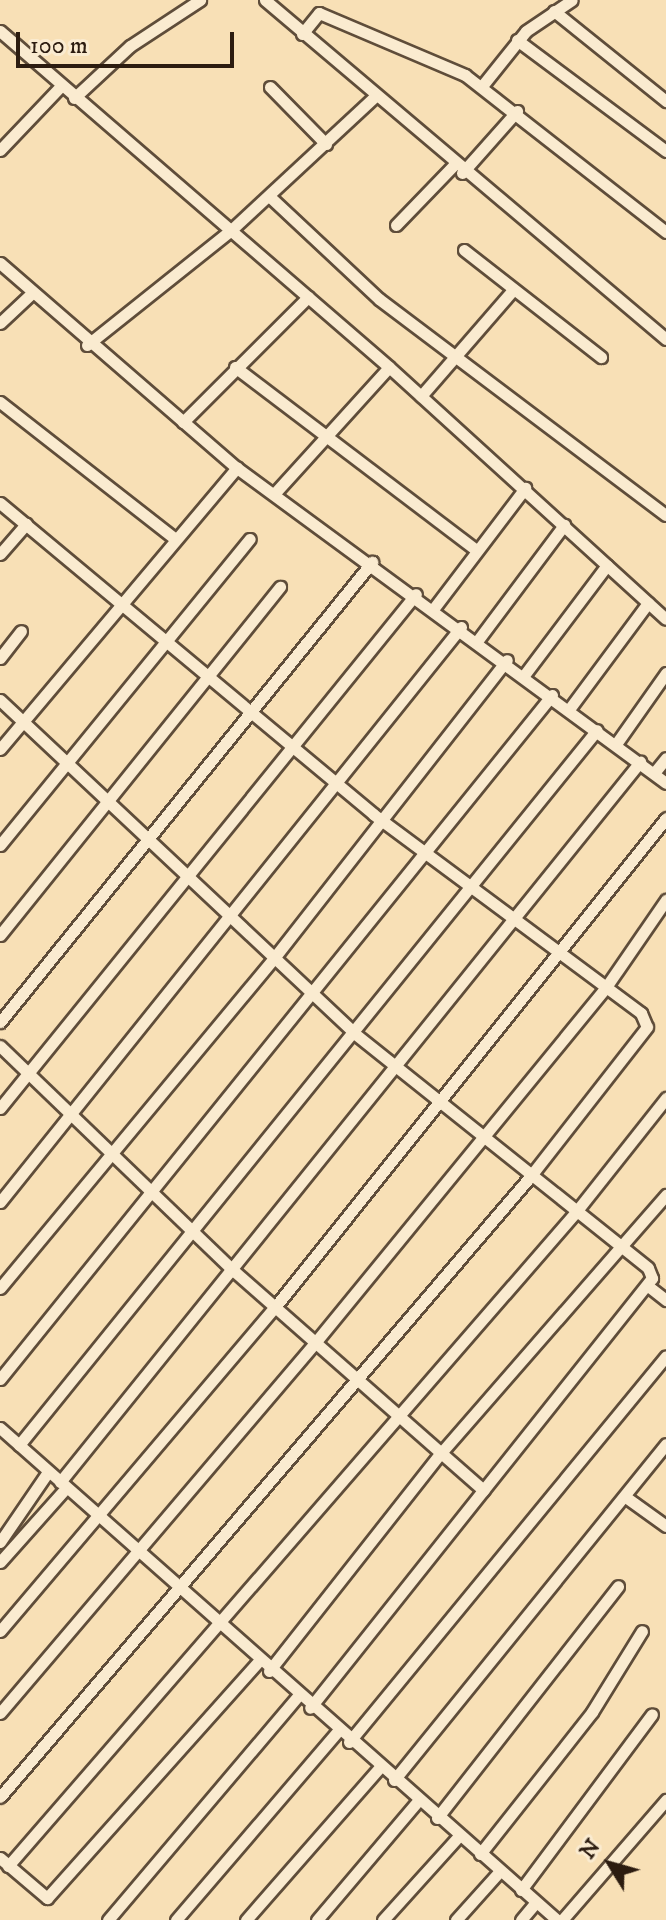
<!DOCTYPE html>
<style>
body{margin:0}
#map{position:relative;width:666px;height:1920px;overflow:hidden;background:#f8e0b6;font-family:"IM FELL DW Pica",serif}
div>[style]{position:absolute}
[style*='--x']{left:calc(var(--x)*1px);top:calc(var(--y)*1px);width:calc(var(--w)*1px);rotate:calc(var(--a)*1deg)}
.roads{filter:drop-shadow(2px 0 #5f4d3a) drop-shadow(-2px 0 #5f4d3a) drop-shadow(0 2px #5f4d3a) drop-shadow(0 -2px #5f4d3a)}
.minor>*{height:11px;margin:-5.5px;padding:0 5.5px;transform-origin:5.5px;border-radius:5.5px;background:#faebd0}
span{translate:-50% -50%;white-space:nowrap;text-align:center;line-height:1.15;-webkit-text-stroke:8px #faebd0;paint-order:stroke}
.north{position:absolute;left:570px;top:1824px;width:80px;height:80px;-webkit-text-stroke:6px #faebd0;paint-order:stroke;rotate:307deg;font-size:22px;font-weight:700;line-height:32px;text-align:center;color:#2c1c10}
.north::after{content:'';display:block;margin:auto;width:28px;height:36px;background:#2c1c10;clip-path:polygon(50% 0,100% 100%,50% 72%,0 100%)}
.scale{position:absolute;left:16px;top:32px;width:218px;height:36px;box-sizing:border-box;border:4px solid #2c1c10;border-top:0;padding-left:10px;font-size:24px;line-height:28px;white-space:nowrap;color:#2c1c10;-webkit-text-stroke:6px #faebd0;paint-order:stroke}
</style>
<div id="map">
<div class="roads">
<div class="minor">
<div style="--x:265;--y:0;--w:525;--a:40.21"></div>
<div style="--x:554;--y:11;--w:144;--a:38.8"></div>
<div style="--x:0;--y:31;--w:514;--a:40.82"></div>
<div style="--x:389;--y:367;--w:374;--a:42.3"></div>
<div style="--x:302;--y:34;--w:27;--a:-51"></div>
<div style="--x:319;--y:13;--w:159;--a:23"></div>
<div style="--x:465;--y:75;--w:255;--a:38"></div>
<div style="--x:517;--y:40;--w:186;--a:36.7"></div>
<div style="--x:482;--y:86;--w:70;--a:-51.3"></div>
<div style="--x:526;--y:31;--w:55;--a:-34"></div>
<div style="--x:270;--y:87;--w:80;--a:45.5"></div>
<div style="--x:74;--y:98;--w:76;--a:-42.9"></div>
<div style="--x:130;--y:46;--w:84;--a:-33.3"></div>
<div style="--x:0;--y:150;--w:88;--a:-46.4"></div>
<div style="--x:462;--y:173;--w:83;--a:-48.4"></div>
<div style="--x:269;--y:196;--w:151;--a:43.1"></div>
<div style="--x:379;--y:299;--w:359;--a:37"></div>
<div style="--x:396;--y:225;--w:83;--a:-46"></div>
<div style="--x:464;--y:250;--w:174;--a:38"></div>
<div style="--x:0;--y:263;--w:313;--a:40.9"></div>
<div style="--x:237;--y:468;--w:532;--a:36.29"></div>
<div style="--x:0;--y:323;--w:42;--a:-43.1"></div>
<div style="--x:87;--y:345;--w:183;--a:-38.6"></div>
<div style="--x:230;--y:231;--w:197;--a:-42.9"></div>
<div style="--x:235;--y:367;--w:303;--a:37.2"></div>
<div style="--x:421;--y:396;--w:139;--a:-49.1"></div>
<div style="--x:0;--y:402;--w:221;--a:38"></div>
<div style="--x:183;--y:422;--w:177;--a:-45"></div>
<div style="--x:274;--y:494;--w:171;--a:-47.8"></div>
<div style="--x:0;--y:503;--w:486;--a:39.8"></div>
<div style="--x:373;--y:814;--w:334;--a:36.6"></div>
<div style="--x:641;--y:1013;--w:15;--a:67"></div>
<div style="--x:647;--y:1027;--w:192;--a:128"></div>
<div style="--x:529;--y:1178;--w:814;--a:130.52"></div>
<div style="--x:0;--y:554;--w:40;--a:-49"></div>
<div style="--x:434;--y:608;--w:151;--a:-52.8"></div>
<div style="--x:478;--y:640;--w:144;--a:-53.2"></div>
<div style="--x:0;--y:658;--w:34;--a:-52"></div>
<div style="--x:525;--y:674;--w:136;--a:-53"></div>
<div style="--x:0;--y:700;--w:486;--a:43.2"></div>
<div style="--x:354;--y:1033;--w:376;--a:38.6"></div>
<div style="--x:648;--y:1268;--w:11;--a:68"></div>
<div style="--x:652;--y:1278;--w:549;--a:128.5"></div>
<div style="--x:570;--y:708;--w:131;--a:-53.4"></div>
<div style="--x:616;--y:744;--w:87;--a:-54.8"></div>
<div style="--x:0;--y:749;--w:368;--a:-49.9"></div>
<div style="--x:654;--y:773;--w:19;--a:-51"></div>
<div style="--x:0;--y:845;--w:395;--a:-50.8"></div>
<div style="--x:0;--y:935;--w:447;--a:-51.2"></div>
<div style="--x:0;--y:1022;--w:592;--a:-51.04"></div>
<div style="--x:0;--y:1046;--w:325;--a:43.9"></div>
<div style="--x:234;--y:1271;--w:332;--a:41.3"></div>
<div style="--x:0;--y:1108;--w:661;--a:-51.02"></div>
<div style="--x:0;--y:1202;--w:737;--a:-51.28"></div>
<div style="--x:648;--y:1286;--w:23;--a:38"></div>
<div style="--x:0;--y:1288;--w:429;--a:-50.3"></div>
<div style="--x:274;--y:958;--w:378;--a:-52"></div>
<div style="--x:0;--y:1379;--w:879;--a:-51.1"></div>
<div style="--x:0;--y:1428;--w:743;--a:41.45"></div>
<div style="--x:19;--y:1445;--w:919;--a:-51.05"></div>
<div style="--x:60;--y:1482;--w:925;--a:-51.15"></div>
<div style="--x:627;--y:1498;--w:48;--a:35.7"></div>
<div style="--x:0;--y:1542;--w:85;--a:-55.6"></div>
<div style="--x:0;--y:1562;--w:99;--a:-48.3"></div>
<div style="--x:0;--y:1631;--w:425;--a:-49.7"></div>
<div style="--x:275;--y:1307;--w:626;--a:-51.35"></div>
<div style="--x:269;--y:1671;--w:276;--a:-51.8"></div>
<div style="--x:440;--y:1454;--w:344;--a:-48.9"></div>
<div style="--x:0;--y:1713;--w:485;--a:-49.6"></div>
<div style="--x:314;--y:1344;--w:461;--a:-50.7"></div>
<div style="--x:606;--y:987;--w:106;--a:-55.4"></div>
<div style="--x:349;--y:1742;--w:499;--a:-50.6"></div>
<div style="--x:394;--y:1780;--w:432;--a:-51"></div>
<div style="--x:437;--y:1818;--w:294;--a:-52"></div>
<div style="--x:480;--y:1854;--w:181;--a:-51.7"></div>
<div style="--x:592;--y:1712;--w:95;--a:-58.3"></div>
<div style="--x:0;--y:1858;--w:62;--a:40.4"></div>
<div style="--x:47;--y:1898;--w:317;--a:-48.2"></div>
<div style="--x:8;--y:1866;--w:865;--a:-49.03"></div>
<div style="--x:575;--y:1213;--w:147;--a:-51.6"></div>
<div style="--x:521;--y:1890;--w:219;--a:-53.3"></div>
<div style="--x:108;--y:1920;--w:292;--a:-49.7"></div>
<div style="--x:176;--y:1920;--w:248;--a:-49.4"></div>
<div style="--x:246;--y:1920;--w:202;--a:-48.8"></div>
<div style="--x:317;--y:1920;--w:156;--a:-49.7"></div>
<div style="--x:383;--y:1920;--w:113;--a:-47.9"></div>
<div style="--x:456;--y:1920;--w:66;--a:-48.1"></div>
<div style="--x:521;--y:1920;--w:23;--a:-50"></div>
<div style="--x:562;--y:1920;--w:159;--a:-49.1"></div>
</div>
</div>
<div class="north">N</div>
<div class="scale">100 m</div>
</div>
